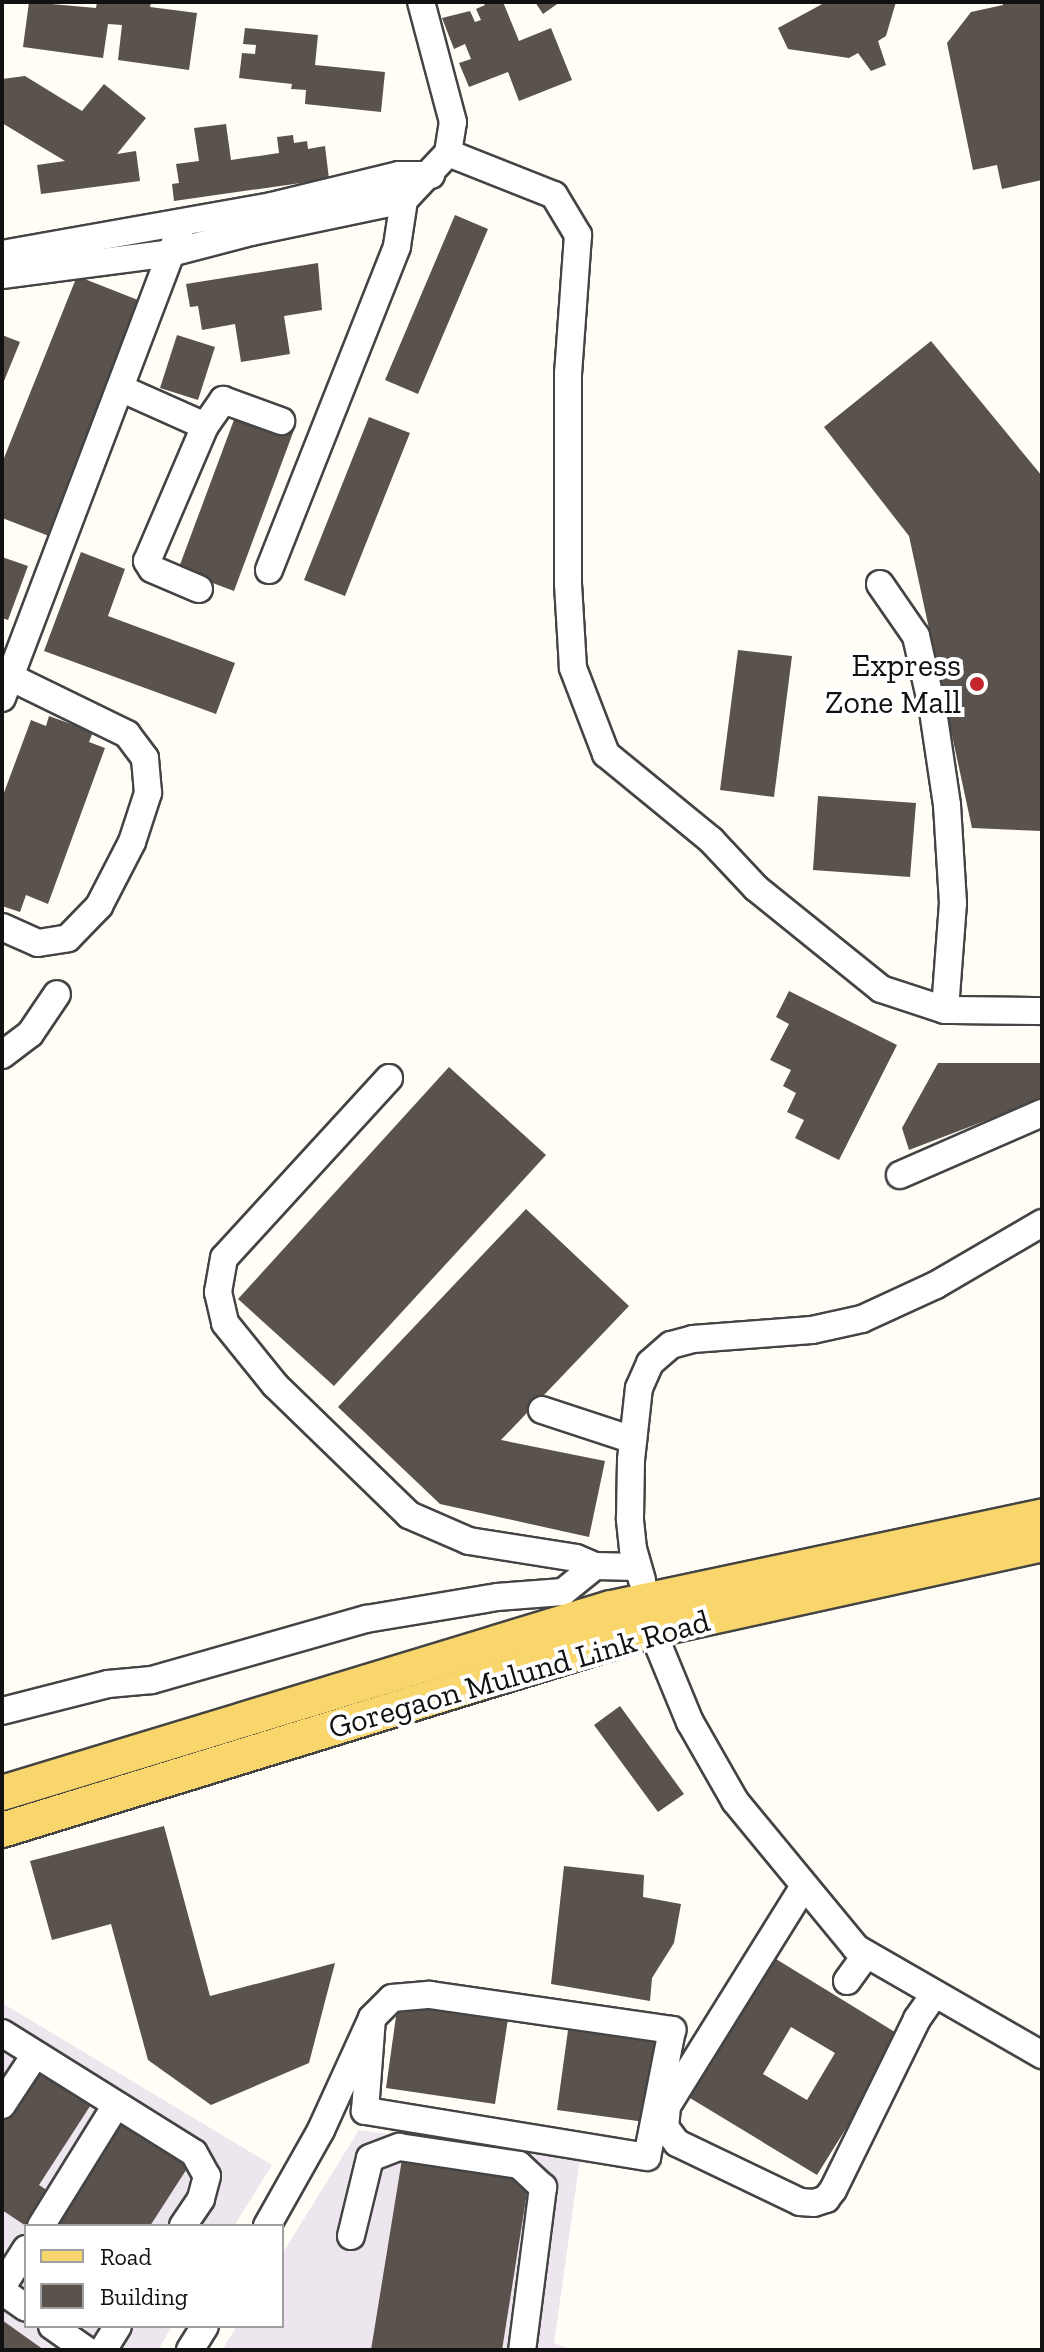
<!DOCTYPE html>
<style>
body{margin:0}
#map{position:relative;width:1044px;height:2352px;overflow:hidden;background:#fffdf5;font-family:"Zilla Slab",serif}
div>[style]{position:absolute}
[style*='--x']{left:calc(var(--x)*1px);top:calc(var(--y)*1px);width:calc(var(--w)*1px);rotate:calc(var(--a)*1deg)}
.industrial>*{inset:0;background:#eee6ef}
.building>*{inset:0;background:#5a524d}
.roads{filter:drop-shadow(2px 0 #444) drop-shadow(-2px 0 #444) drop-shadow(0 2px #444) drop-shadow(0 -2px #444)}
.minor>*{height:26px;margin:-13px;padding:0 13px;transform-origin:13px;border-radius:13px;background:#fff}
.major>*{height:34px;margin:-17px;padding:0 17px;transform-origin:17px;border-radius:17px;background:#f9d66b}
.dots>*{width:22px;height:22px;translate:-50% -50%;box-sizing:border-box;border:4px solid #fff;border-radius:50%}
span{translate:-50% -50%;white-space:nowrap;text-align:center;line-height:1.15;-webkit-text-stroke:8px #fff;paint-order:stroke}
.poi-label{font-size:32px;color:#111}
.right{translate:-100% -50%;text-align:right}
.street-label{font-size:32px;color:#111}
.frame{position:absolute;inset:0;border:4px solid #111;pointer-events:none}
.legend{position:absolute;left:24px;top:2224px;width:260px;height:104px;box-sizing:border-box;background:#fff;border:2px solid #a0a0a0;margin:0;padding:10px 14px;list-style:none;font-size:24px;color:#111}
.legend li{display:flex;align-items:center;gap:16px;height:40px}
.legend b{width:40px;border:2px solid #a0a0a0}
</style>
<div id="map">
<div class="industrial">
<div style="clip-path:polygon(2px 2003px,272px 2165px,234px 2226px,26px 2226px,26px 2326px,172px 2326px,158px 2350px,2px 2350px)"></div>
<div style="clip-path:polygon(359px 2130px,580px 2159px,554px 2343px,573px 2350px,222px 2350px,237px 2326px,282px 2326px,282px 2254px)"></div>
</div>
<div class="building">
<div style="clip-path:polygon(29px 2px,96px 8px,97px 2px,151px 2px,150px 7px,197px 13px,189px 70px,118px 60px,122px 25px,108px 24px,103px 58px,23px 47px)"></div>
<div style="clip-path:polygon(483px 2px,503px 2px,519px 41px,551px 28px,572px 80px,519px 101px,508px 72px,469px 87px,459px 63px,471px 59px,465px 44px,454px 49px,442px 18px,470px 11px,475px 22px,481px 20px,476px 9px,485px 5px)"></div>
<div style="clip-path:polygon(535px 2px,560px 2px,543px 14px)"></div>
<div style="clip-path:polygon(826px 2px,896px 2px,886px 36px,878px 41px,886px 65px,871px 71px,858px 53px,849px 58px,788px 49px,778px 28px)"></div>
<div style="clip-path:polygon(1002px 2px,1042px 2px,1042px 180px,1002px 189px,997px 165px,973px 170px,947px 43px,971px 12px,1003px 5px)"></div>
<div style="clip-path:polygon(245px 28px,318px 35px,315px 65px,385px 72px,381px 112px,305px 104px,306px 90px,291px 89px,292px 84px,239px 78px,242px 53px,255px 54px,256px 45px,243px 44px)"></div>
<div style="clip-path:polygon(25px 76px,82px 111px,104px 84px,146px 118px,117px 154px,136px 151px,140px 181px,41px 194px,37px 165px,65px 161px,2px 123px,2px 79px)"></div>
<div style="clip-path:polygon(226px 124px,231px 160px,279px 153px,277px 137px,293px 135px,294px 143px,307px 141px,308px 149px,325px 146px,329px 179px,174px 201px,172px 184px,179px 183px,176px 164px,199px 161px,194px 128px)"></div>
<div style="clip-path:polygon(455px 215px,488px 229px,418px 394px,385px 380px)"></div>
<div style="clip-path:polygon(318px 263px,322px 310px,284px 316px,290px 354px,241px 362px,235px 324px,202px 330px,198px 306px,190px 307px,186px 284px)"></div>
<div style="clip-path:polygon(77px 276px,143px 302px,49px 536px,2px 518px,2px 463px)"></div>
<div style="clip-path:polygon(2px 335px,20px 342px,4px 381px,2px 380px)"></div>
<div style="clip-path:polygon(177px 335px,215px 347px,198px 400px,160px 388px)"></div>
<div style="clip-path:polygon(931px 341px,1042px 476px,1042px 831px,972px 828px,909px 536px,824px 427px)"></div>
<div style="clip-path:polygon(238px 409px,294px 430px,234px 591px,178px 570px)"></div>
<div style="clip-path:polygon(369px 417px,410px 433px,345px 596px,304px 580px)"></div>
<div style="clip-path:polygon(81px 552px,125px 569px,108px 616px,235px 663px,216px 714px,44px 651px)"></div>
<div style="clip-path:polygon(2px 557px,28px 566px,8px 620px,2px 618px)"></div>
<div style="clip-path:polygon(738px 650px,792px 656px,774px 797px,720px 790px)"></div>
<div style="clip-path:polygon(49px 716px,93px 732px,89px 742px,105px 748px,48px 904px,26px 895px,20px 912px,2px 906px,2px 798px,31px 720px,46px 726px)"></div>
<div style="clip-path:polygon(818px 796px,916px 803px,910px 877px,813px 870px)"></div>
<div style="clip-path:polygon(789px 991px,897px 1045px,839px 1160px,795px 1138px,804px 1120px,787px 1112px,796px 1093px,783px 1086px,791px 1070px,770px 1060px,789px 1024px,776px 1017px)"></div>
<div style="clip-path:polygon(938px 1063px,1042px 1063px,1042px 1099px,909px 1150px,902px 1128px)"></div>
<div style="clip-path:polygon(449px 1067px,546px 1155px,334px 1386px,238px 1299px)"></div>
<div style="clip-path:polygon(526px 1209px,629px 1306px,501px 1440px,605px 1461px,589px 1537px,440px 1504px,338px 1407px)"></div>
<div style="clip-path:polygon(620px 1706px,684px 1794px,658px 1812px,594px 1725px)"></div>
<div style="clip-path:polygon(164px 1826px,210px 1996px,335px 1963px,309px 2063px,211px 2105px,148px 2060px,111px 1924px,52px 1940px,30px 1861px)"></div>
<div style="clip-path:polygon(564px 1866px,644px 1875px,643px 1897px,681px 1904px,674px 1943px,652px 1978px,650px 2001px,551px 1984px)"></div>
<div style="clip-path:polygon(evenodd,776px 1959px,903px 2037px,817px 2175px,690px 2098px,776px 1959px,791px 2027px,835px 2053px,807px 2100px,763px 2074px,791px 2027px)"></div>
<div style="clip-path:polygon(398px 2002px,508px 2019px,495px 2104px,386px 2088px)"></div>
<div style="clip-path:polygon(569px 2023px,657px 2035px,645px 2122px,557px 2110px)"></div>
<div style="clip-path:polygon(44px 2043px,105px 2083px,39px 2185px,63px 2201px,127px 2104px,199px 2150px,150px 2226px,26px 2226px,2px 2210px,2px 2107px)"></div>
<div style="clip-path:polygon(402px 2159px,529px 2180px,502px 2350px,371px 2350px)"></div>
<div style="clip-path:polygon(2px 2320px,44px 2350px,2px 2350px)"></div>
</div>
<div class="roads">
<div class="minor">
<div style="--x:448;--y:153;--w:114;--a:21.6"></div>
<div style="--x:554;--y:195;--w:47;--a:59"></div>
<div style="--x:578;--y:235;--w:138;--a:94.1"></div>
<div style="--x:568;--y:373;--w:211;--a:90"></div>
<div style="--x:568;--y:584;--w:84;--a:86.6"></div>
<div style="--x:573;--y:668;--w:92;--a:69"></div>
<div style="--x:606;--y:754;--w:136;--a:39.3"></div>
<div style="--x:711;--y:840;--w:66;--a:46.8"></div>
<div style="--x:756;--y:888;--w:161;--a:38.9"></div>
<div style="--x:881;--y:989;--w:67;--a:18.2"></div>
<div style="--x:945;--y:1010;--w:97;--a:0.6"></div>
<div style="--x:2;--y:254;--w:274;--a:-10.1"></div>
<div style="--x:272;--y:206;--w:131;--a:-13.7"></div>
<div style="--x:399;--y:175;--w:32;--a:0"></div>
<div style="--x:2;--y:275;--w:170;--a:-7.4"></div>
<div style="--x:171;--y:253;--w:83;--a:-14.7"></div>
<div style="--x:251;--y:232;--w:156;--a:-11.8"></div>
<div style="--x:404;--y:200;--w:64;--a:-46.9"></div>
<div style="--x:448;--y:153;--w:31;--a:-81"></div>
<div style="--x:453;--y:122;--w:124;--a:-104.9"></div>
<div style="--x:120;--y:388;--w:93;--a:24.1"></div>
<div style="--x:205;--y:426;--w:147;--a:113.2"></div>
<div style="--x:147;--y:561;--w:9;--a:58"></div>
<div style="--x:152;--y:569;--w:51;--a:23.1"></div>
<div style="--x:205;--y:426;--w:32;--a:-55"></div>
<div style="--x:223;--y:400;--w:62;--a:19.9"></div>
<div style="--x:269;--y:570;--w:348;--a:-68.4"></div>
<div style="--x:397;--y:246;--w:47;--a:-81.3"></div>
<div style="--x:404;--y:200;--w:13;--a:-103"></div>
<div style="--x:880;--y:584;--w:63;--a:55.3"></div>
<div style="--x:916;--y:636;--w:77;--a:77.2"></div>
<div style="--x:933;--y:711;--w:95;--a:81.5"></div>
<div style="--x:947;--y:805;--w:98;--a:86.5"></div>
<div style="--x:953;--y:903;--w:107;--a:94.3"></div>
<div style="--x:2;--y:698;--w:507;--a:-69.21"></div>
<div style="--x:2;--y:927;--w:39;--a:24"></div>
<div style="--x:38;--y:943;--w:30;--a:-9"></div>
<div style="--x:68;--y:938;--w:45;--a:-45.9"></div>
<div style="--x:99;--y:906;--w:72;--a:-62.7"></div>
<div style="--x:132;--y:842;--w:52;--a:-71.9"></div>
<div style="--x:148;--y:793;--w:35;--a:-95"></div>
<div style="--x:145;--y:758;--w:30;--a:-127"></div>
<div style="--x:127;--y:734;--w:130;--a:-154"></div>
<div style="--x:2;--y:1055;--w:35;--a:-37"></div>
<div style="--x:30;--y:1034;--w:48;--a:-56"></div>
<div style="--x:389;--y:1078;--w:244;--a:132.5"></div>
<div style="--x:224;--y:1258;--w:35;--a:100"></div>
<div style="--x:218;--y:1292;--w:32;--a:77"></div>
<div style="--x:225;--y:1323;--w:80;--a:51.1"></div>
<div style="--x:275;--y:1385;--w:187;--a:44.1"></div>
<div style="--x:409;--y:1515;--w:65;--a:23.4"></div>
<div style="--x:469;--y:1541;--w:108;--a:9"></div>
<div style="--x:576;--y:1558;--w:21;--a:23"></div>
<div style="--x:595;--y:1566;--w:42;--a:1.4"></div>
<div style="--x:900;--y:1175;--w:155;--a:-23.6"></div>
<div style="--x:542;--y:1410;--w:96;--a:18.2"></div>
<div style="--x:642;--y:1580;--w:32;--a:-106"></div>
<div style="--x:633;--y:1549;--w:31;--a:-96"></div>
<div style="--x:630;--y:1518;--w:58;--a:-89"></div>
<div style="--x:631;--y:1460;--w:72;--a:-83.7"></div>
<div style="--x:639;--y:1388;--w:27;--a:-66"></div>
<div style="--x:650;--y:1363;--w:28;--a:-41"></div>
<div style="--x:671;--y:1345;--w:23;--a:-15"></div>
<div style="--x:693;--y:1339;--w:119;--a:-4.3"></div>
<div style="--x:812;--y:1330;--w:51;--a:-12.4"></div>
<div style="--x:862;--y:1319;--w:81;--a:-24.7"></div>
<div style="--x:936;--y:1285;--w:123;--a:-30.3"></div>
<div style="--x:652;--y:1630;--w:100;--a:67.6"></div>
<div style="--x:690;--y:1722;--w:91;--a:60.3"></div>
<div style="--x:735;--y:1801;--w:190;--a:50.5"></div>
<div style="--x:856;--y:1948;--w:215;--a:29.9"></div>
<div style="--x:2;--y:1711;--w:109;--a:-14.3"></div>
<div style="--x:108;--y:1684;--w:44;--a:-5.2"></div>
<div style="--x:152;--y:1680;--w:223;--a:-15.9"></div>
<div style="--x:366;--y:1619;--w:133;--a:-9.5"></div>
<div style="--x:497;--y:1597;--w:66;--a:-4.3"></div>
<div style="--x:563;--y:1592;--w:41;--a:-39.1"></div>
<div style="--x:804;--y:1886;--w:259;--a:121.9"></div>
<div style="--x:667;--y:2106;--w:21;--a:95"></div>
<div style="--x:665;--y:2127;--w:20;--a:53"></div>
<div style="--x:677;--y:2143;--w:136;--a:25.6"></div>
<div style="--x:800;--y:2202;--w:14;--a:4"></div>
<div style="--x:814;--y:2203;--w:13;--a:-18"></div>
<div style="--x:826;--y:2199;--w:11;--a:-52"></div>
<div style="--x:833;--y:2190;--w:191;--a:-63.8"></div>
<div style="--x:917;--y:2019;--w:29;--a:-55"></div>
<div style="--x:847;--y:1981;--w:32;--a:-54"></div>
<div style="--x:2;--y:2033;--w:226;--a:32"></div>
<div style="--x:194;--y:2153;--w:26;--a:61"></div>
<div style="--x:207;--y:2176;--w:24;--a:105"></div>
<div style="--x:201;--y:2199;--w:32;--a:124"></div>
<div style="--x:2;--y:2105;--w:60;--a:-56.6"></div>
<div style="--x:41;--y:2226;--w:142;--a:-58.2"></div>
<div style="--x:267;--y:2226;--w:110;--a:-60.6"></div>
<div style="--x:321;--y:2130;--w:123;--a:-65.5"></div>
<div style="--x:372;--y:2018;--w:28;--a:-45"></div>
<div style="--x:392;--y:1998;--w:38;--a:-5"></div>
<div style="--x:430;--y:1995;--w:245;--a:8.2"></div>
<div style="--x:672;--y:2030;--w:129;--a:101.1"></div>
<div style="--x:647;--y:2157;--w:286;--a:-170.7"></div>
<div style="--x:365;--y:2111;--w:93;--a:-85.7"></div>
<div style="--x:351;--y:2236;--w:80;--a:-76.3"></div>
<div style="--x:370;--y:2158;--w:31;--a:-21"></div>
<div style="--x:399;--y:2147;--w:121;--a:8.5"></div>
<div style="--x:519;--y:2165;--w:33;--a:43"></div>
<div style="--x:543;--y:2187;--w:164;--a:97.3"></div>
<div style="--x:2;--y:2287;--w:45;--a:-57.7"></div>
<div style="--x:2;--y:2291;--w:29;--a:35"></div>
<div style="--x:52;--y:2326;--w:42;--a:35.2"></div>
<div style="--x:103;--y:2350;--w:28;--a:-58"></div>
<div style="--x:190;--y:2350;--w:28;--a:-58"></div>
</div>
<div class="major">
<div style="--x:2;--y:1793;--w:636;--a:-16.9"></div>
<div style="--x:611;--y:1608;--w:441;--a:-12"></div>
<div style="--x:2;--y:1830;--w:680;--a:-17.1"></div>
<div style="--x:652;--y:1630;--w:399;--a:-12.4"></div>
</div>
</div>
<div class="dots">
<div style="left:977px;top:684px;background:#c4262e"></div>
</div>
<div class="poi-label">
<span class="right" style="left:961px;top:684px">Express<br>Zone Mall</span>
</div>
<div class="street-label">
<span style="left:519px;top:1674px;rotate:-16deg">Goregaon Mulund Link Road</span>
</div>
<div class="frame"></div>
<ul class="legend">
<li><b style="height:10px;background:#f9d66b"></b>Road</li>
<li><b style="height:22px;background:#5a524d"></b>Building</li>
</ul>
</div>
